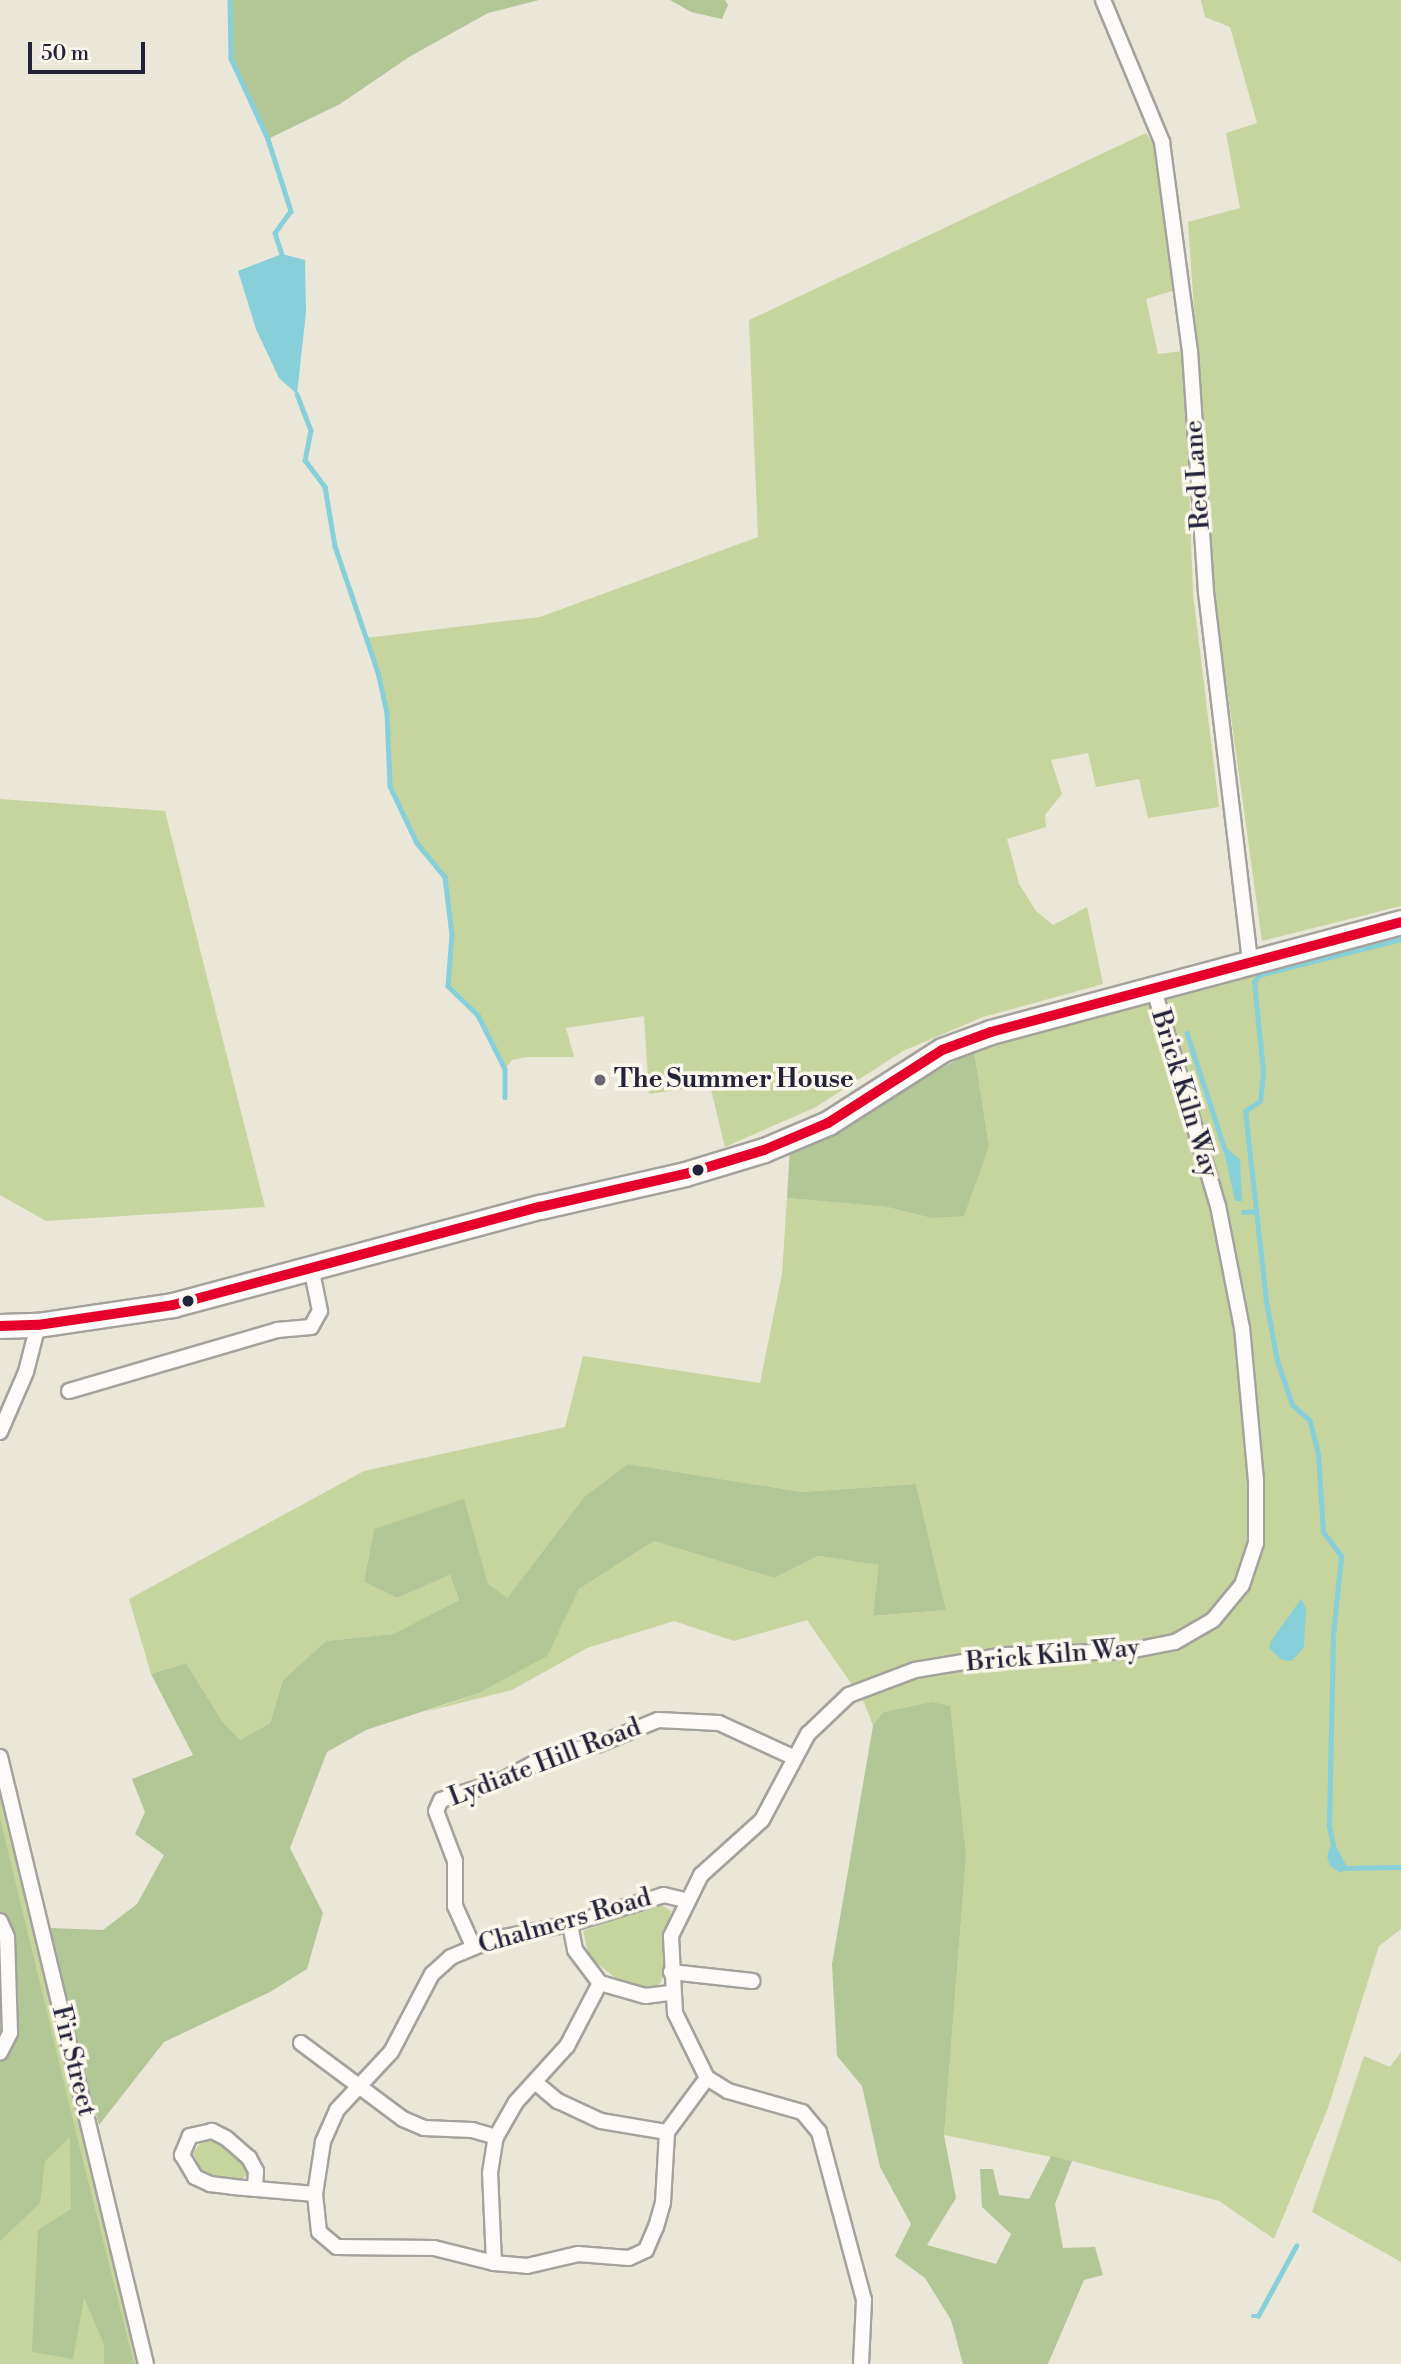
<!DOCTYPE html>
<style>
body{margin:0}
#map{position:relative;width:1401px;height:2364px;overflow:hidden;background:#eae6d8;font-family:"Libre Bodoni",serif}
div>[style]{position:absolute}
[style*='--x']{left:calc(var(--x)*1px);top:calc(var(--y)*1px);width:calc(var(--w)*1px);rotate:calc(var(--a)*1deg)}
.green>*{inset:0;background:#c6d49d}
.forest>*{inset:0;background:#b3c696}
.water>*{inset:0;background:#87d0d9}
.stream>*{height:4.5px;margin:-2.25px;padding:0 2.25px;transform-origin:2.25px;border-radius:2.25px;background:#87d0d9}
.roads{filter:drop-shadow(2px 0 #a4a29d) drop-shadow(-2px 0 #a4a29d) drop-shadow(0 2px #a4a29d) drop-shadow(0 -2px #a4a29d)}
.street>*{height:14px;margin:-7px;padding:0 7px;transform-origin:7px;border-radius:7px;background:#fcfbf9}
.primary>*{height:23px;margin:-11.5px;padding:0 11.5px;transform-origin:11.5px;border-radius:11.5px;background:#fcfbf9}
.bus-1>*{height:10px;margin:-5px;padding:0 5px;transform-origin:5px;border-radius:5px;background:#e4002b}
.dots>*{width:19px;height:19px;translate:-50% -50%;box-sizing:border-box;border:4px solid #fbf7ec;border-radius:50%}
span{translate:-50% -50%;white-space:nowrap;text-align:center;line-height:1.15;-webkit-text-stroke:7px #fbf7ec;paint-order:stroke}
.street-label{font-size:26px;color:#22223b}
.poi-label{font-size:26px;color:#22223b;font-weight:700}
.left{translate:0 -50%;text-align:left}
.scale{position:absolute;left:28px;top:42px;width:117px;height:32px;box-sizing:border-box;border:4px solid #22223b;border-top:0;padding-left:9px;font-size:21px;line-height:24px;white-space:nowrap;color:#22223b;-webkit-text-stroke:5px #fbf7ec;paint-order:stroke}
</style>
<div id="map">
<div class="green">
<div style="clip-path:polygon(1201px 0,1401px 0,1401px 906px,1262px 941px,1213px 587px,1188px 222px,1240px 208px,1226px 133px,1257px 123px,1230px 27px,1205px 17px)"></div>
<div style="clip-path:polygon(1146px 133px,1155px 147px,1175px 290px,1146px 299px,1158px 354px,1184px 351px,1193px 594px,1219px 807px,1148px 818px,1139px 779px,1096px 787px,1088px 753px,1051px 760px,1062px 794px,1045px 815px,1046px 827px,1007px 839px,1019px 884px,1036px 911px,1053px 925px,1087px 907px,1103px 984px,983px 1017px,903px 1051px,816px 1107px,725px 1147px,710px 1085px,649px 1094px,644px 1016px,566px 1028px,574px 1057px,527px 1057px,512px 1060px,505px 1069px,478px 1015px,448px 986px,452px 935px,445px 877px,417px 843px,390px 786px,387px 713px,366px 638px,540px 617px,758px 537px,749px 320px)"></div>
<div style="clip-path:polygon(0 799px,165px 811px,265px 1207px,46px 1221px,0 1195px)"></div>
<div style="clip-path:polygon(1401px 940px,1401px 1929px,1379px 1946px,1328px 2108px,1274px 2239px,1219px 2201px,1072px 2161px,944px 2135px,966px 1857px,931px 1702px,883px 1712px,873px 1726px,864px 1702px,807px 1620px,734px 1641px,674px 1621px,587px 1648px,512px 1690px,424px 1712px,479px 1693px,546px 1656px,579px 1589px,654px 1541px,774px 1578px,818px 1556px,880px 1565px,874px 1616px,946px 1610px,916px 1484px,802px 1492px,628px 1464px,584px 1497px,507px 1598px,488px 1585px,464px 1500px,374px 1529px,364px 1582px,397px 1598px,450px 1575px,459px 1600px,393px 1634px,326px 1641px,283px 1680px,270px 1723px,240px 1740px,222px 1721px,186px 1663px,151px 1674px,129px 1599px,364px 1471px,565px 1427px,583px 1356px,760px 1383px,782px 1274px,787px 1198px,887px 1207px,931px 1218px,989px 1146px,974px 1051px,1254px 973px)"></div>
<div style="clip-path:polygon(0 1789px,153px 2364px,0 2364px)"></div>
<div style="clip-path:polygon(657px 1902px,671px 1911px,663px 1977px,659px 1985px,648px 1988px,622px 1983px,589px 1957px,583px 1931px)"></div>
<div style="clip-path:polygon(1401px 2052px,1401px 2262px,1312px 2212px,1364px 2056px,1390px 2067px)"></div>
<div style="clip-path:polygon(204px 2138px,220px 2142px,246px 2164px,249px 2174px,236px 2182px,202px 2171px,193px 2153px)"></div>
</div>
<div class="forest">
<div style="clip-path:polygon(230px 0,539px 0,488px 13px,409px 57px,340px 104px,268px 139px,231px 58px)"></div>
<div style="clip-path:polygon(670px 0,725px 0,728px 5px,722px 19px,691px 12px)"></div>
<div style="clip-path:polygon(974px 1051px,989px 1146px,964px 1216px,931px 1218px,887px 1207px,787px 1198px,790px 1147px)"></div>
<div style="clip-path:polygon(628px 1464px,802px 1492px,916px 1484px,946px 1610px,873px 1616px,879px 1565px,818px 1556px,774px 1578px,654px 1541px,579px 1589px,547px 1656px,479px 1693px,366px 1730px,327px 1752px,290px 1848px,323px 1913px,307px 1969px,270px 1992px,164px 2042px,99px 2125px,47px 1938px,50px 1928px,103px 1930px,137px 1904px,164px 1855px,135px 1834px,145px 1812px,132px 1779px,193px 1755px,151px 1674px,186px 1663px,222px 1721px,240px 1740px,270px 1723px,283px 1680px,326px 1641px,393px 1634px,459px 1600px,450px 1575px,397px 1598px,364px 1582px,374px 1529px,464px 1499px,488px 1584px,507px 1598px,584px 1497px)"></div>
<div style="clip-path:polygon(931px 1702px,950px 1706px,966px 1857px,944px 2135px,956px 2198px,927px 2245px,996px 2264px,1011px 2234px,982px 2207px,980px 2169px,993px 2169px,999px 2195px,1029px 2199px,1051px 2156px,1072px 2161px,1055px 2204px,1063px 2248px,1095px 2247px,1103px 2275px,1084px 2280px,1048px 2364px,963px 2364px,951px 2320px,925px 2278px,895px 2256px,911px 2224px,880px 2167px,862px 2086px,837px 2056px,832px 1964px,873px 1726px,883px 1712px)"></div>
<div style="clip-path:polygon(0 1818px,78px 2141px,134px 2364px,104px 2364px,104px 2344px,84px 2298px,73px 2359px,32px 2352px,38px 2230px,71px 2209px,70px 2137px,45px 2161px,40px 2203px,0 2241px)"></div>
</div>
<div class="water">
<div style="clip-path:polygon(282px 254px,305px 260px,306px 312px,297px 394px,279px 378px,256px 329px,238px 271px)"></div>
<div style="clip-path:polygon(1228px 1149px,1240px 1160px,1242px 1201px,1235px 1201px,1224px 1151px)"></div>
<div style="clip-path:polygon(1301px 1599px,1306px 1608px,1304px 1647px,1292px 1661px,1282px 1660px,1269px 1648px,1271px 1641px)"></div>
<div style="clip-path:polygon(1333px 1840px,1347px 1867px,1341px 1873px,1330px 1866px,1327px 1856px)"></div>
</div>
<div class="stream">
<div style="--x:230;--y:0;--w:58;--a:89"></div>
<div style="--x:231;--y:58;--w:89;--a:65.4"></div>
<div style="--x:268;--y:139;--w:76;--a:72.3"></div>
<div style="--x:291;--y:211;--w:27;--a:126"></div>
<div style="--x:275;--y:233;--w:22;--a:72"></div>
<div style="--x:297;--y:394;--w:39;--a:69"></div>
<div style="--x:311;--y:430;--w:31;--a:101"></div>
<div style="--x:305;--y:460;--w:34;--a:53"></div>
<div style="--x:325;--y:487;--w:60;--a:80.4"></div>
<div style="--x:335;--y:546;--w:133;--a:71.2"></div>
<div style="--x:378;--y:672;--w:42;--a:77.6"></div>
<div style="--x:387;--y:713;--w:73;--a:87.6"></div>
<div style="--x:390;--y:786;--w:63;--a:64.7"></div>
<div style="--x:417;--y:843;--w:44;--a:50.5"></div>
<div style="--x:445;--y:877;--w:58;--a:83.1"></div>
<div style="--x:452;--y:935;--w:51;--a:94.5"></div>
<div style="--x:448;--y:986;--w:42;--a:44"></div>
<div style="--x:478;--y:1015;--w:60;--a:63.4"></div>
<div style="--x:505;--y:1069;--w:28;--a:90"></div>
<div style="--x:1187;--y:1033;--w:122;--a:71.9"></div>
<div style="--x:1243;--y:1212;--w:13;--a:-4"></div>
<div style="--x:1333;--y:1844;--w:18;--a:-103"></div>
<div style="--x:1329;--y:1826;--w:192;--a:-88.8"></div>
<div style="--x:1333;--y:1634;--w:78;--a:-84.1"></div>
<div style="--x:1341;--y:1556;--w:30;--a:-127"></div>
<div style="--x:1323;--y:1532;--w:78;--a:-93.7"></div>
<div style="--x:1318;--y:1454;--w:34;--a:-104"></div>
<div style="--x:1310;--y:1421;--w:24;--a:-138"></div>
<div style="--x:1292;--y:1405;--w:46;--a:-108.8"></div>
<div style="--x:1277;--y:1361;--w:61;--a:-100.4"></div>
<div style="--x:1266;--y:1301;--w:191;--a:-96.3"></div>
<div style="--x:1245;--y:1111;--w:18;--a:-34"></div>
<div style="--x:1260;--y:1101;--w:29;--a:-84"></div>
<div style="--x:1263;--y:1072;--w:90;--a:-95.7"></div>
<div style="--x:1254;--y:982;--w:9;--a:-54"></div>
<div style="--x:1259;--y:975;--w:146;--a:-14.2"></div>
<div style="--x:1340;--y:1868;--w:61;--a:-0.9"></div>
<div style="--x:1253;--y:2316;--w:5;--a:0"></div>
<div style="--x:1258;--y:2316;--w:80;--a:-61.5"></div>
</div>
<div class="roads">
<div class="street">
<div style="--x:1103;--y:0;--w:154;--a:67.4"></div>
<div style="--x:1162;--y:142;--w:211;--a:82.4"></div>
<div style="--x:1190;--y:351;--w:242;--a:86.2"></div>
<div style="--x:1206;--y:592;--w:372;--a:83.2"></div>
<div style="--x:69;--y:1391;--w:217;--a:-16.3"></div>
<div style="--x:277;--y:1330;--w:34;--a:-5"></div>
<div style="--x:311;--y:1327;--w:18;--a:-61"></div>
<div style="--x:320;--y:1311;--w:45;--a:-101.6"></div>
<div style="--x:0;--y:1432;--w:65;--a:-66.6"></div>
<div style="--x:26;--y:1372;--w:49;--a:-75.7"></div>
<div style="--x:0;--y:1757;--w:624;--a:76.48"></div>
<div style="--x:685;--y:1900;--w:22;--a:-167"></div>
<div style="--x:664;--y:1895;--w:98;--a:162.9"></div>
<div style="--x:570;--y:1924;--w:77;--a:168.8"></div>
<div style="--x:494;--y:1939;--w:47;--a:157.3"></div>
<div style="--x:451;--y:1957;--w:25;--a:138"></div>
<div style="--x:432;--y:1974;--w:88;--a:117.7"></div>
<div style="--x:391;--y:2052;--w:79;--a:133"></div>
<div style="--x:337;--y:2110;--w:35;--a:114"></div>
<div style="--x:323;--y:2142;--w:53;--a:98.7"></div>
<div style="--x:315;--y:2194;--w:38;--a:84"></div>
<div style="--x:319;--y:2232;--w:23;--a:40"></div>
<div style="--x:337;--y:2247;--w:97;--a:0.6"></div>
<div style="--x:434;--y:2248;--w:62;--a:14"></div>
<div style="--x:494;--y:2263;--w:33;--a:5"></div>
<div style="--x:527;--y:2266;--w:52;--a:-13.2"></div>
<div style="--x:578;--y:2254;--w:51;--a:4.5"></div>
<div style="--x:629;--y:2258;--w:19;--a:-25"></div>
<div style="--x:646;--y:2250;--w:25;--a:-67"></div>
<div style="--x:656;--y:2227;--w:26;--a:-74"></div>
<div style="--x:663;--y:2202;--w:70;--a:-86.7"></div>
<div style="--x:667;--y:2132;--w:67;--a:-53.5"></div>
<div style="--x:0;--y:1921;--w:17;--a:66"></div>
<div style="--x:7;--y:1937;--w:96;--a:88.2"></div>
<div style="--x:10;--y:2033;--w:22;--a:117"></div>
<div style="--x:570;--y:1924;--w:26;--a:79"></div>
<div style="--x:575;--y:1950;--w:41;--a:52.9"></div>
<div style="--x:600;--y:1983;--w:47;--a:16.1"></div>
<div style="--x:645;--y:1996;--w:26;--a:-7"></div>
<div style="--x:473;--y:1946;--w:44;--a:-114.2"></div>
<div style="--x:455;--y:1906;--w:45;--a:-90"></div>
<div style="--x:455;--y:1861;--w:53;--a:-110.8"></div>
<div style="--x:436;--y:1811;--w:12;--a:-66"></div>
<div style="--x:441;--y:1800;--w:65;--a:-17.9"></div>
<div style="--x:503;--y:1780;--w:52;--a:-28.5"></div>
<div style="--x:549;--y:1755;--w:49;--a:-11.8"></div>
<div style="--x:597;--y:1745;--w:66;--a:-22.3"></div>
<div style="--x:658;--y:1720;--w:61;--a:2.8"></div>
<div style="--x:719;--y:1723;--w:81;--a:24.7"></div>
<div style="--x:671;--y:1972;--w:82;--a:6.3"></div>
<div style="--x:301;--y:2043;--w:127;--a:36.7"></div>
<div style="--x:403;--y:2119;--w:23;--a:23"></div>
<div style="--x:424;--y:2128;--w:48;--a:2.4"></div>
<div style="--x:472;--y:2130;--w:25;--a:16"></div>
<div style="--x:535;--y:2082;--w:30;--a:40"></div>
<div style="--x:558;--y:2101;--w:47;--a:24.9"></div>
<div style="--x:601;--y:2121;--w:67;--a:9.5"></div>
<div style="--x:255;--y:2189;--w:18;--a:-87"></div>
<div style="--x:256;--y:2171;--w:15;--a:-118"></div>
<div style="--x:249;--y:2158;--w:30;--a:-139"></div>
<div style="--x:226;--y:2138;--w:16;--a:-153"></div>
<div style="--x:212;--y:2131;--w:23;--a:167"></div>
<div style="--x:190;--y:2136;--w:21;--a:113"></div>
<div style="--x:182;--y:2155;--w:26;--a:59"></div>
<div style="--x:195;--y:2177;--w:17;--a:25"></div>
<div style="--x:210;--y:2184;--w:23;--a:7"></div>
<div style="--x:233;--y:2187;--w:82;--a:4.9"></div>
<div style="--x:494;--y:2263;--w:90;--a:-92.5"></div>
<div style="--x:490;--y:2173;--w:36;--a:-81"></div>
<div style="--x:496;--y:2137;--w:40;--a:-60.3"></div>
<div style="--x:516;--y:2102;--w:76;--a:-47.7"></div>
<div style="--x:567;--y:2046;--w:71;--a:-62.4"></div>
<div style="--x:861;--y:2364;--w:64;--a:-87.3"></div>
<div style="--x:864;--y:2300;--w:174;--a:-105"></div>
<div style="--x:819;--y:2132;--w:26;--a:-130"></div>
<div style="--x:802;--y:2112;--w:77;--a:-164.2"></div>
<div style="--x:728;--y:2091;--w:25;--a:-148"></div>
<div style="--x:707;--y:2078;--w:72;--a:-116.2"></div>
<div style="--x:675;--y:2013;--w:77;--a:-93"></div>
<div style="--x:671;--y:1936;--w:68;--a:-63.8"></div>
<div style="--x:701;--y:1875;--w:82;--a:-42"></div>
<div style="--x:762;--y:1820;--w:98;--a:-61.9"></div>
<div style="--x:808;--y:1734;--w:57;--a:-43.6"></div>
<div style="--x:849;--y:1695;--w:71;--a:-20.7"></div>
<div style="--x:915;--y:1670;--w:92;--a:-9.4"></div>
<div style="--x:1006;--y:1655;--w:123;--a:-1.9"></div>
<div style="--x:1129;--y:1651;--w:47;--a:-11.1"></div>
<div style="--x:1175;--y:1642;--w:44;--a:-30.1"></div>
<div style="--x:1213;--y:1620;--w:45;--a:-50.4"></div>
<div style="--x:1242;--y:1585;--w:44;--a:-71.6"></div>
<div style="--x:1256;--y:1543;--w:62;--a:-90"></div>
<div style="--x:1256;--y:1481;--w:154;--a:-95.2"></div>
<div style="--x:1242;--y:1328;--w:124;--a:-101.1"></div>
<div style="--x:1218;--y:1206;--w:225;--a:-106.5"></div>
</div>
<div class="primary">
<div style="--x:0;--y:1326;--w:38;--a:-2"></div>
<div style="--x:38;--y:1325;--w:136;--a:-8.4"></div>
<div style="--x:173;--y:1305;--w:380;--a:-15"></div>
<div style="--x:540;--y:1207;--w:149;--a:-12.8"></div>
<div style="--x:685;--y:1174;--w:83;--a:-16.9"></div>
<div style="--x:764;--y:1150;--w:69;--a:-22.9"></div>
<div style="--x:828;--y:1123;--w:135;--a:-32.6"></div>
<div style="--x:942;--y:1050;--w:52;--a:-20.2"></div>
<div style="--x:991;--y:1032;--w:424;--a:-15"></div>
</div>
</div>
<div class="bus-1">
<div style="--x:0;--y:1326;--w:38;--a:-2"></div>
<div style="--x:38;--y:1325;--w:136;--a:-8.4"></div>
<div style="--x:173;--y:1305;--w:380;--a:-15"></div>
<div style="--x:540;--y:1207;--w:149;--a:-12.8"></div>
<div style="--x:685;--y:1174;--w:83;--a:-16.9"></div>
<div style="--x:764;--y:1150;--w:69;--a:-22.9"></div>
<div style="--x:828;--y:1123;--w:135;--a:-32.6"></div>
<div style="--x:942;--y:1050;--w:52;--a:-20.2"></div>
<div style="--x:991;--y:1032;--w:424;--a:-15"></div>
</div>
<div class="dots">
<div style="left:600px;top:1080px;background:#686772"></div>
<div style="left:698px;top:1170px;background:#22223b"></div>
<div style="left:188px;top:1301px;background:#22223b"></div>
</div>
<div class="street-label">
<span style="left:1198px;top:475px;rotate:-94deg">Red Lane</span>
<span style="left:1184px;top:1094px;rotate:73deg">Brick Kiln Way</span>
<span style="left:1053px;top:1656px;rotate:-5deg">Brick Kiln Way</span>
<span style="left:545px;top:1763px;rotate:-21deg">Lydiate Hill Road</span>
<span style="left:565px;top:1922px;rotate:-16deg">Chalmers Road</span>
<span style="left:73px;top:2061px;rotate:76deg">Fir Street</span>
</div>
<div class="poi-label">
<span class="left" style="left:614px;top:1080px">The Summer House</span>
</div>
<div class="scale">50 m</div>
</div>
